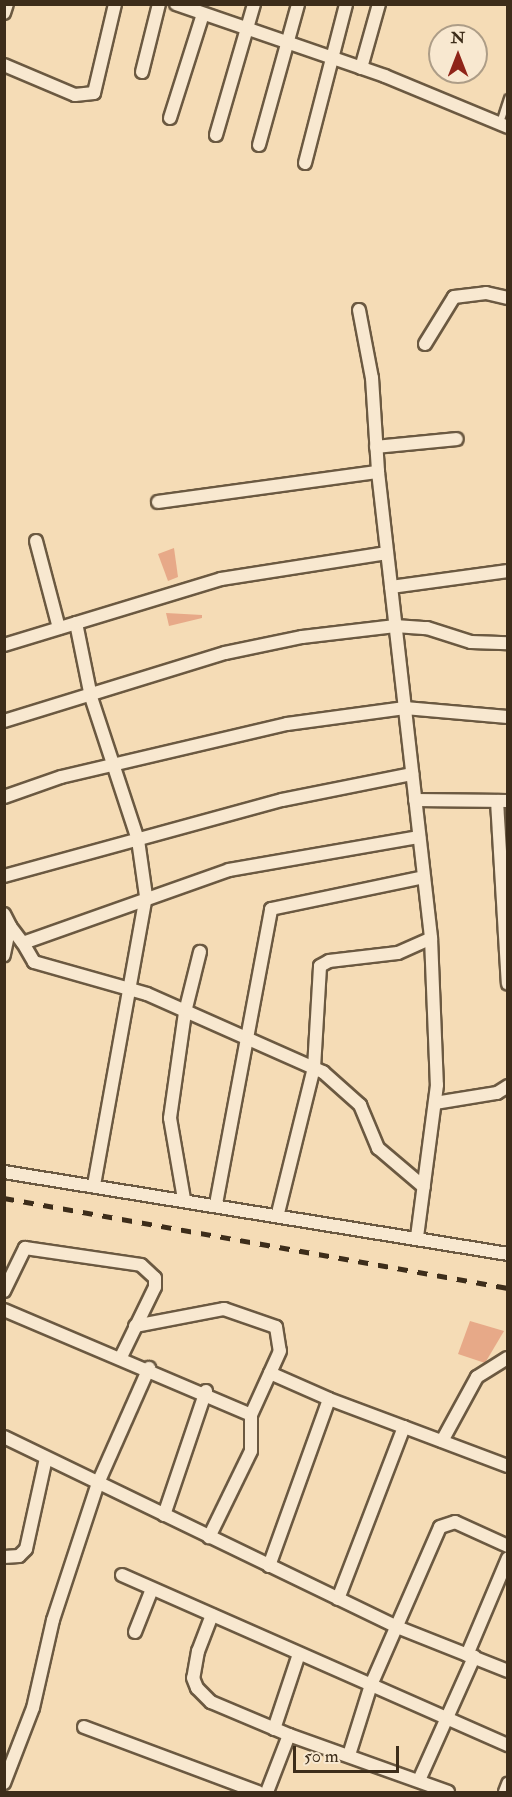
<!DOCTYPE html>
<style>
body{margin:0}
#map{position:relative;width:512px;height:1797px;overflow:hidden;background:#f5dcb6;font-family:"IM FELL Double Pica",serif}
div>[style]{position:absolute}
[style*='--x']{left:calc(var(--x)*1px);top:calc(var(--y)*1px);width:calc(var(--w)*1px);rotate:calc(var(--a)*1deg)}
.building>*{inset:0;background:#e7a988}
.roads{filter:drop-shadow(2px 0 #6b5941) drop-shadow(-2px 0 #6b5941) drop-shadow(0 2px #6b5941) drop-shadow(0 -2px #6b5941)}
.service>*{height:6px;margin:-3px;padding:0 3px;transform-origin:3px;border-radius:3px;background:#f8e8d0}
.minor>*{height:12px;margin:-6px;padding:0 6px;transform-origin:6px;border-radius:6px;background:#f8e8d0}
.rail>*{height:4.5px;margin-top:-2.25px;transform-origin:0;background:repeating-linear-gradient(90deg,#3d2d1a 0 10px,transparent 0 20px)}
span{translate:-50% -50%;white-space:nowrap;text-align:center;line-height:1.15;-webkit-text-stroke:4.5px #f8e8d0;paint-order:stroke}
.frame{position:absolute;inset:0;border:6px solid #3d2d1a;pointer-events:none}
.north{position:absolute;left:428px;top:24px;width:60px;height:60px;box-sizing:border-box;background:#f8e8d0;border:2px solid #ad9d87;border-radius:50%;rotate:0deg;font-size:16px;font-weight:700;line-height:24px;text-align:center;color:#3d2d1a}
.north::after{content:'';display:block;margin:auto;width:21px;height:27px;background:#8f2418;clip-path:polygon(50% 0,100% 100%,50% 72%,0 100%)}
.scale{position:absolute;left:293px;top:1746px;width:106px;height:27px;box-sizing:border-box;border:3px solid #3d2d1a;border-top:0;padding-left:8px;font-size:18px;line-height:21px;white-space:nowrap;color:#3d2d1a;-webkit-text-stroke:4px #f8e8d0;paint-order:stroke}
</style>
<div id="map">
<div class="building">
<div style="clip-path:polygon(174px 548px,178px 577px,168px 581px,158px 554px)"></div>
<div style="clip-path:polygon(166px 613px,202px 615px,202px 618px,169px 626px)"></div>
<div style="clip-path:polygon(470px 1321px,504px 1331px,485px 1363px,458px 1354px)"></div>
</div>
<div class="roads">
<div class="service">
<div style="--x:500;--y:123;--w:26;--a:-72"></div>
</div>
<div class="minor">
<div style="--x:176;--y:4;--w:221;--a:19"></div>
<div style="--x:385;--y:76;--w:133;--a:22.5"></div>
<div style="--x:4;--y:13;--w:9;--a:-72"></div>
<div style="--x:4;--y:65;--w:77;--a:22.9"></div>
<div style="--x:75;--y:95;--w:19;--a:-6"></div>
<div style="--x:94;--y:93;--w:91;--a:-76.7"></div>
<div style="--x:361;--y:68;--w:66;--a:-74.3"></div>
<div style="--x:142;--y:72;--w:70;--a:-76"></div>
<div style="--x:170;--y:118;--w:109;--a:-72.4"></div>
<div style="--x:216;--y:135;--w:136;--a:-73.8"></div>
<div style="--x:259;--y:145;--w:146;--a:-74.5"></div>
<div style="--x:305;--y:163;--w:164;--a:-75.5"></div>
<div style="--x:359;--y:310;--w:69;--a:79.2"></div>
<div style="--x:372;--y:378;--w:94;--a:86.3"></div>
<div style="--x:425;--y:344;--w:55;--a:-58.3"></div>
<div style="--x:454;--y:297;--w:32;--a:-7"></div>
<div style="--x:486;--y:293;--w:23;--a:13"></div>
<div style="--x:376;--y:447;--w:81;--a:-5.6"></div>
<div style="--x:158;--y:502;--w:222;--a:-7.8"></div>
<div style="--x:378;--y:472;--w:469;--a:83.5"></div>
<div style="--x:431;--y:938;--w:147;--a:87.7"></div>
<div style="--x:437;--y:1085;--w:153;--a:97.5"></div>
<div style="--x:36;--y:541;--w:90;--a:75.2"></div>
<div style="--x:391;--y:587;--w:118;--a:-7.8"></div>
<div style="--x:76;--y:623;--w:76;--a:78.5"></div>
<div style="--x:91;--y:697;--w:151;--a:71.8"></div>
<div style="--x:138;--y:840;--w:57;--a:81.9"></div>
<div style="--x:146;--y:896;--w:295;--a:100.2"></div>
<div style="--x:4;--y:645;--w:227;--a:-16.9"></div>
<div style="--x:221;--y:579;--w:168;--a:-8.9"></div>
<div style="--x:4;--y:721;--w:231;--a:-17.1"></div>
<div style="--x:225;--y:653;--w:79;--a:-11.7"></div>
<div style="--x:302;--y:637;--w:94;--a:-6.7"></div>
<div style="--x:395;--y:626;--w:32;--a:4"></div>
<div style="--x:427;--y:628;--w:46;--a:17.7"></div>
<div style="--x:471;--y:642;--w:37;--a:2"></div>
<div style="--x:4;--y:797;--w:60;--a:-19.3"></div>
<div style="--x:61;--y:777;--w:232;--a:-13.2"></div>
<div style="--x:287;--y:724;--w:119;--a:-7.7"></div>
<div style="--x:405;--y:708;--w:103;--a:5"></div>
<div style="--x:415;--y:800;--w:93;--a:0.6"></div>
<div style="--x:497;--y:801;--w:183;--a:86.6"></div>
<div style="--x:4;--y:876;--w:288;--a:-15.3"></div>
<div style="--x:282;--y:800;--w:133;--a:-11.3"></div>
<div style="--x:4;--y:914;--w:13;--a:63"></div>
<div style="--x:10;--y:926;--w:30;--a:102"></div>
<div style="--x:10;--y:926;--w:21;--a:53"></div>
<div style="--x:23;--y:943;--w:219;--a:-19.5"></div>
<div style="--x:229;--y:870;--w:193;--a:-9.9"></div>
<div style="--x:23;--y:943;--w:22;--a:60"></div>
<div style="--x:34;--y:962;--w:117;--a:15.8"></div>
<div style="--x:147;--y:994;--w:193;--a:23.9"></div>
<div style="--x:323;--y:1072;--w:50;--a:41.7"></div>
<div style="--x:360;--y:1105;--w:47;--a:67.3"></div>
<div style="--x:378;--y:1148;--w:60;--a:40.3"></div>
<div style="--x:435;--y:1103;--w:63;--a:-9.2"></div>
<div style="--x:497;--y:1093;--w:13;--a:-32"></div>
<div style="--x:4;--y:1172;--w:511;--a:9.24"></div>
<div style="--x:184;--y:1199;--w:82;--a:-99.8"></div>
<div style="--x:170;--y:1118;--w:107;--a:-81.9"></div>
<div style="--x:185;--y:1012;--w:62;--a:-76"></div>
<div style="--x:216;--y:1204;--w:300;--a:-79.4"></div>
<div style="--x:271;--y:909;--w:156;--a:-11.8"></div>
<div style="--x:278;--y:1213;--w:149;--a:-76.1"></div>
<div style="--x:314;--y:1068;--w:102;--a:-86.6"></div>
<div style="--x:320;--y:966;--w:10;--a:-29"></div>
<div style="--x:329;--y:961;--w:69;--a:-6.6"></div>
<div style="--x:398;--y:953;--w:36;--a:-24"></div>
<div style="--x:4;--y:1291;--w:48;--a:-64"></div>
<div style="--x:25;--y:1248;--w:117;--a:8.3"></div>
<div style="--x:141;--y:1265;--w:19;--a:43"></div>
<div style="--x:155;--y:1278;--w:9;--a:90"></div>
<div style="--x:155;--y:1287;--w:78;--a:115.9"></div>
<div style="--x:4;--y:1310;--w:268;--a:23"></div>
<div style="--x:251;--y:1415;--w:36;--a:90"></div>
<div style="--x:251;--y:1451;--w:96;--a:116"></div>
<div style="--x:135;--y:1326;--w:91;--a:-10.8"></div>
<div style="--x:224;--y:1309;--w:55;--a:19.1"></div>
<div style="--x:276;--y:1327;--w:24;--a:81"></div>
<div style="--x:280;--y:1351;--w:70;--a:114.4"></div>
<div style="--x:270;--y:1373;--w:64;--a:23.8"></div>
<div style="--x:4;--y:1437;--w:437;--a:25.8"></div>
<div style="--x:397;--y:1627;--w:119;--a:21.6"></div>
<div style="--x:442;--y:1441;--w:73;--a:-61.3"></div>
<div style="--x:477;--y:1377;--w:36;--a:-32"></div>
<div style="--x:164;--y:1515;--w:131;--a:-71.3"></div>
<div style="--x:4;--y:1557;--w:15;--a:-4"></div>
<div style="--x:19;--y:1556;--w:10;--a:-45"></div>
<div style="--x:26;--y:1549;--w:93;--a:-77.6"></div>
<div style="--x:269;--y:1566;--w:177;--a:-70.2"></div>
<div style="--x:329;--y:1399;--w:80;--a:20.5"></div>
<div style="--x:122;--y:1575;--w:422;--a:23.8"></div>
<div style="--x:338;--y:1599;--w:184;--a:-69"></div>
<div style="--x:404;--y:1427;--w:111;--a:20.6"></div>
<div style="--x:212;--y:1615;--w:39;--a:111"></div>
<div style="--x:198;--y:1651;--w:27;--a:100"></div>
<div style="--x:193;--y:1678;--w:11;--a:68"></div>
<div style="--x:197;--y:1688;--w:20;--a:45"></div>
<div style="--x:211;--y:1702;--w:85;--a:22.9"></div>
<div style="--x:135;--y:1632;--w:46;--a:-68.4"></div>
<div style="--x:467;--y:1655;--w:105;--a:-67.1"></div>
<div style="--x:84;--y:1727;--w:186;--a:20.5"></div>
<div style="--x:274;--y:1729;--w:79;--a:-71.6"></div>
<div style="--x:349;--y:1755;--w:73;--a:-72.6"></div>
<div style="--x:371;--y:1685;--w:172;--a:-66.4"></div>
<div style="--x:440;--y:1527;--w:16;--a:-18"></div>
<div style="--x:455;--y:1522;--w:58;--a:24.4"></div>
<div style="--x:420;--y:1778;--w:133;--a:-65.9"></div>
<div style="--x:4;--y:1783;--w:80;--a:-68.9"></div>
<div style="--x:33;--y:1708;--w:90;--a:-77.2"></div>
<div style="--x:53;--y:1620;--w:144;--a:-71.8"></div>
<div style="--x:98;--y:1483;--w:126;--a:-66.1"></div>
<div style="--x:267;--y:1792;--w:61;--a:-68.9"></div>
<div style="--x:289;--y:1735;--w:169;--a:19.7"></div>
<div style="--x:505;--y:1792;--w:9;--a:-69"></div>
</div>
</div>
<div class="rail">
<div style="--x:4;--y:1198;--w:512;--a:10.12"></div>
</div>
<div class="frame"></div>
<div class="north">N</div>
<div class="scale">50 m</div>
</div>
